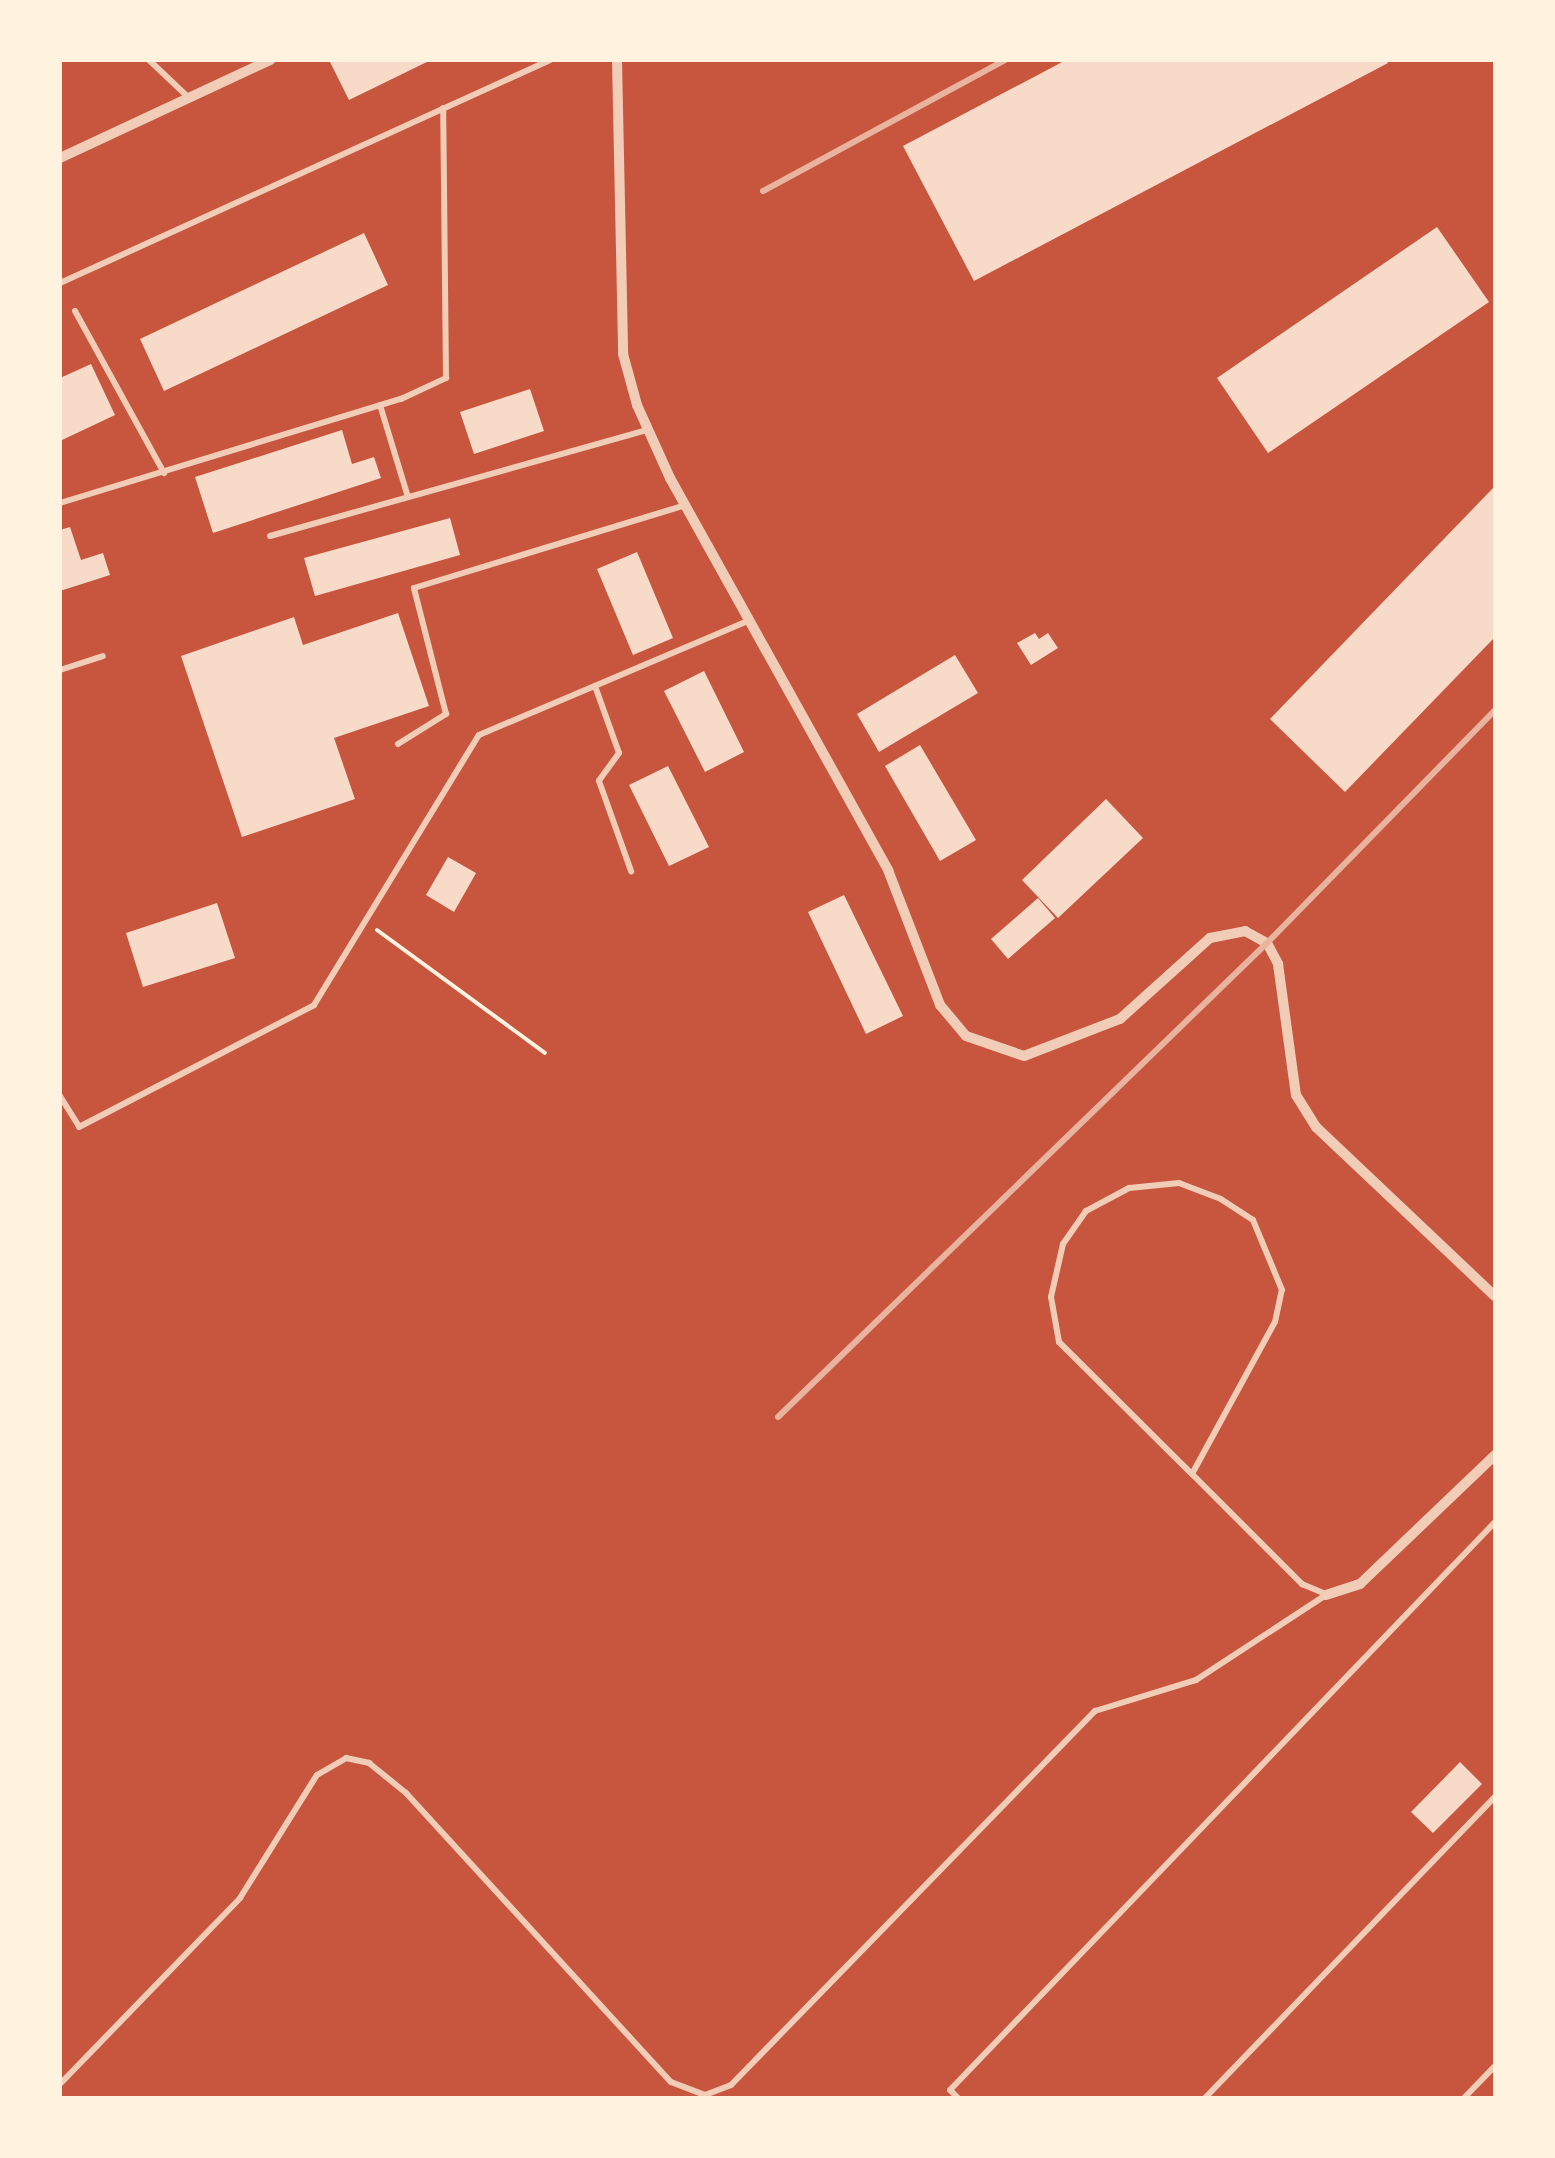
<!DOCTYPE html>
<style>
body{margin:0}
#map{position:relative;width:1555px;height:2158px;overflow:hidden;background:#c8553d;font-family:Roboto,sans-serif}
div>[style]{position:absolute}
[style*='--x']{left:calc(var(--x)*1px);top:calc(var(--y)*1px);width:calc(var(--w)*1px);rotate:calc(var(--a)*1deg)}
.building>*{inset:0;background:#f7dbc8}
.path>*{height:4px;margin:-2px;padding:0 2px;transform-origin:2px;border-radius:2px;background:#fff3e0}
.service>*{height:6px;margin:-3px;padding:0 3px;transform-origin:3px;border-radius:3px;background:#f1ccb7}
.minor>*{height:10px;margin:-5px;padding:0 5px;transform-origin:5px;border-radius:5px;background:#f1ccb7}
.rail>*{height:6px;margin:-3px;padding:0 3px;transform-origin:3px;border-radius:3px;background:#e9b49f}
span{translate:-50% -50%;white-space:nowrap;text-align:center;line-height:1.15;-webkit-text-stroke:9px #fff3e0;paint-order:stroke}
.frame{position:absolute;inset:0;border:62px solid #fff3e0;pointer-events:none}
</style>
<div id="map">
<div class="building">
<div style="clip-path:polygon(335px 60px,431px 60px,349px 100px,330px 62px)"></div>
<div style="clip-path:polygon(1066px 60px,1386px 60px,1388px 63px,974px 281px,903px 146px)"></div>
<div style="clip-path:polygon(1437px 227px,1489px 302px,1268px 453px,1217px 378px)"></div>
<div style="clip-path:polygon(364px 233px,388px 285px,164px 391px,140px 339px)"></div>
<div style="clip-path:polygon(91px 364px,115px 415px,60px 441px,60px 378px)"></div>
<div style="clip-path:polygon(530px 389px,544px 431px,474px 454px,460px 412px)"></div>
<div style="clip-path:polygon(342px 430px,352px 464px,374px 457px,381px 478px,213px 533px,195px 477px)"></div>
<div style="clip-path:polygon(1495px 486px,1495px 637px,1345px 792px,1270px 719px)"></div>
<div style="clip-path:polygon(450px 518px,460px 555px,315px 596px,304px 558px)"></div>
<div style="clip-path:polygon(70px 527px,81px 560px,103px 553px,110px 575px,60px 591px,60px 530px)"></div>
<div style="clip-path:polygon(637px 552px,673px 638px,633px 655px,597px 569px)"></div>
<div style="clip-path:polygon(398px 613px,429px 706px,334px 738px,355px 799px,242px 837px,181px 656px,294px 617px,303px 645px)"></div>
<div style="clip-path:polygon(1035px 633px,1039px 639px,1048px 633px,1058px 648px,1031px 665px,1017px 643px)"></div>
<div style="clip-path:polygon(955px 655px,978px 693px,879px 752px,857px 714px)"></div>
<div style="clip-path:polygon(704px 671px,744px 752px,705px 772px,664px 691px)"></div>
<div style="clip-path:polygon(920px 745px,976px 840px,940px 861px,885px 766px)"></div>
<div style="clip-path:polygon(668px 766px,709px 847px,669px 866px,629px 785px)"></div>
<div style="clip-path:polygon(1106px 799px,1143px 838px,1058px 918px,1022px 880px)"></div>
<div style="clip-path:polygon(448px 857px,476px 873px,454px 912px,426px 895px)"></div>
<div style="clip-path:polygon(844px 895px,903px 1016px,866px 1034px,808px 912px)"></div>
<div style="clip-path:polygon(1038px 898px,1055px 918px,1008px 959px,991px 939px)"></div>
<div style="clip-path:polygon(217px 903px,235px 958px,143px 987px,126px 933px)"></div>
<div style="clip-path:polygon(1460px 1762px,1482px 1784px,1433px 1833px,1411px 1812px)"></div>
</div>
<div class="path">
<div style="--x:377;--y:930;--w:208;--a:36.2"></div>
</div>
<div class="service">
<div style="--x:149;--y:60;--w:54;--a:43.5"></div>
<div style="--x:60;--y:283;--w:538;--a:-24.47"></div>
<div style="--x:75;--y:311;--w:185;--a:61.2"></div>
<div style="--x:380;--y:405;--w:96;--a:73.1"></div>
<div style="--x:60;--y:503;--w:357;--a:-17"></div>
<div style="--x:401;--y:399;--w:50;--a:-25"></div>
<div style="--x:446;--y:378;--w:270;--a:-90.6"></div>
<div style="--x:270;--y:536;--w:392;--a:-15.7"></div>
<div style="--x:60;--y:670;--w:45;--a:-18"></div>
<div style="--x:595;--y:686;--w:71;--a:70.3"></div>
<div style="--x:619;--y:753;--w:34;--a:126"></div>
<div style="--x:599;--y:781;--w:96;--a:70.4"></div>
<div style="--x:398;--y:744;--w:57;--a:-32"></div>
<div style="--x:446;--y:714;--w:130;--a:-104.3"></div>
<div style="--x:414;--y:588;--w:283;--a:-17"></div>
<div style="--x:60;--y:1096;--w:36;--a:58"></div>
<div style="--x:79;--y:1127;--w:265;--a:-27.4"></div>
<div style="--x:314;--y:1005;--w:316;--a:-58.6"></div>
<div style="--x:479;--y:735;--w:292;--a:-23"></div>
<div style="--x:1192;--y:1474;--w:173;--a:-61.4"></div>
<div style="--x:1275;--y:1322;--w:33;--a:-78"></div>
<div style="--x:1282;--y:1290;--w:76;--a:-112.5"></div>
<div style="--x:1253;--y:1220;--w:38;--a:-147"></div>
<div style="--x:1221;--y:1199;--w:45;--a:-159.1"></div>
<div style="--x:1179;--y:1183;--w:50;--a:174.3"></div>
<div style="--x:1129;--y:1188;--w:49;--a:151.9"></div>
<div style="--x:1086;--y:1211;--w:40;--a:124.9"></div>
<div style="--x:1063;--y:1244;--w:54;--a:102.8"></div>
<div style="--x:1051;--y:1297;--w:46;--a:79.9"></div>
<div style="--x:1059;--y:1342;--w:187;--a:44.8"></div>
<div style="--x:1192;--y:1474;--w:156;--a:45"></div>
<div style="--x:1302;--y:1584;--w:25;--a:23"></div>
<div style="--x:60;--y:2084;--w:259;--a:-45.9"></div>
<div style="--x:240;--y:1898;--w:145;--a:-58"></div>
<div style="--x:317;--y:1775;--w:34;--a:-30"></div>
<div style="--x:346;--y:1758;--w:24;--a:12"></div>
<div style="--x:369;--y:1763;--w:48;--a:39"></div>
<div style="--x:406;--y:1793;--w:392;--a:47.5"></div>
<div style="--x:671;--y:2082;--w:36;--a:21"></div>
<div style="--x:705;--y:2095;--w:28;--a:-21"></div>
<div style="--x:731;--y:2085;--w:522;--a:-45.78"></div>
<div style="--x:1095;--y:1711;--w:106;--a:-17.1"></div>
<div style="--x:1196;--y:1680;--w:155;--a:-33.2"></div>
<div style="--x:958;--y:2098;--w:11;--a:-135"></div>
<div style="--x:950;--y:2090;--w:787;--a:-46.18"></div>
<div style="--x:1205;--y:2098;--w:418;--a:-46.1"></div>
<div style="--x:1464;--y:2098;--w:45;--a:-45.9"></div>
</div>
<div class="minor">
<div style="--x:617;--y:60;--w:294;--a:88.8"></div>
<div style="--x:623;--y:354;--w:53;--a:74.6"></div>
<div style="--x:637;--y:405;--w:80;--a:65.7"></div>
<div style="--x:670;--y:478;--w:449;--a:60.9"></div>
<div style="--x:888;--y:870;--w:145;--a:68.9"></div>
<div style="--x:940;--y:1005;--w:40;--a:50"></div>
<div style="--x:966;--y:1036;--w:61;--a:19"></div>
<div style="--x:1024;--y:1056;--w:103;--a:-21.1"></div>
<div style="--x:1120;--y:1019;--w:121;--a:-42"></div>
<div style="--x:1210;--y:938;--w:36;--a:-11"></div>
<div style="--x:1245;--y:931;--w:25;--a:29"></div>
<div style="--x:1267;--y:943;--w:24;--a:62"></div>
<div style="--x:1278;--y:964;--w:132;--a:82.2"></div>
<div style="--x:1296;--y:1095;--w:38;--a:58"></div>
<div style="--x:1316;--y:1127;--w:246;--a:43.4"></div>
<div style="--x:60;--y:158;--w:232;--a:-25"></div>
<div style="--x:1326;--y:1595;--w:36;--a:-18"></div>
<div style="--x:1360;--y:1584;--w:187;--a:-43.7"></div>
</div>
<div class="rail">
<div style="--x:763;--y:191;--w:275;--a:-28.4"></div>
<div style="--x:778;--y:1417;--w:681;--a:-44.11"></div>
<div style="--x:1267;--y:943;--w:326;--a:-45.6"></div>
</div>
<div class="frame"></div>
</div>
